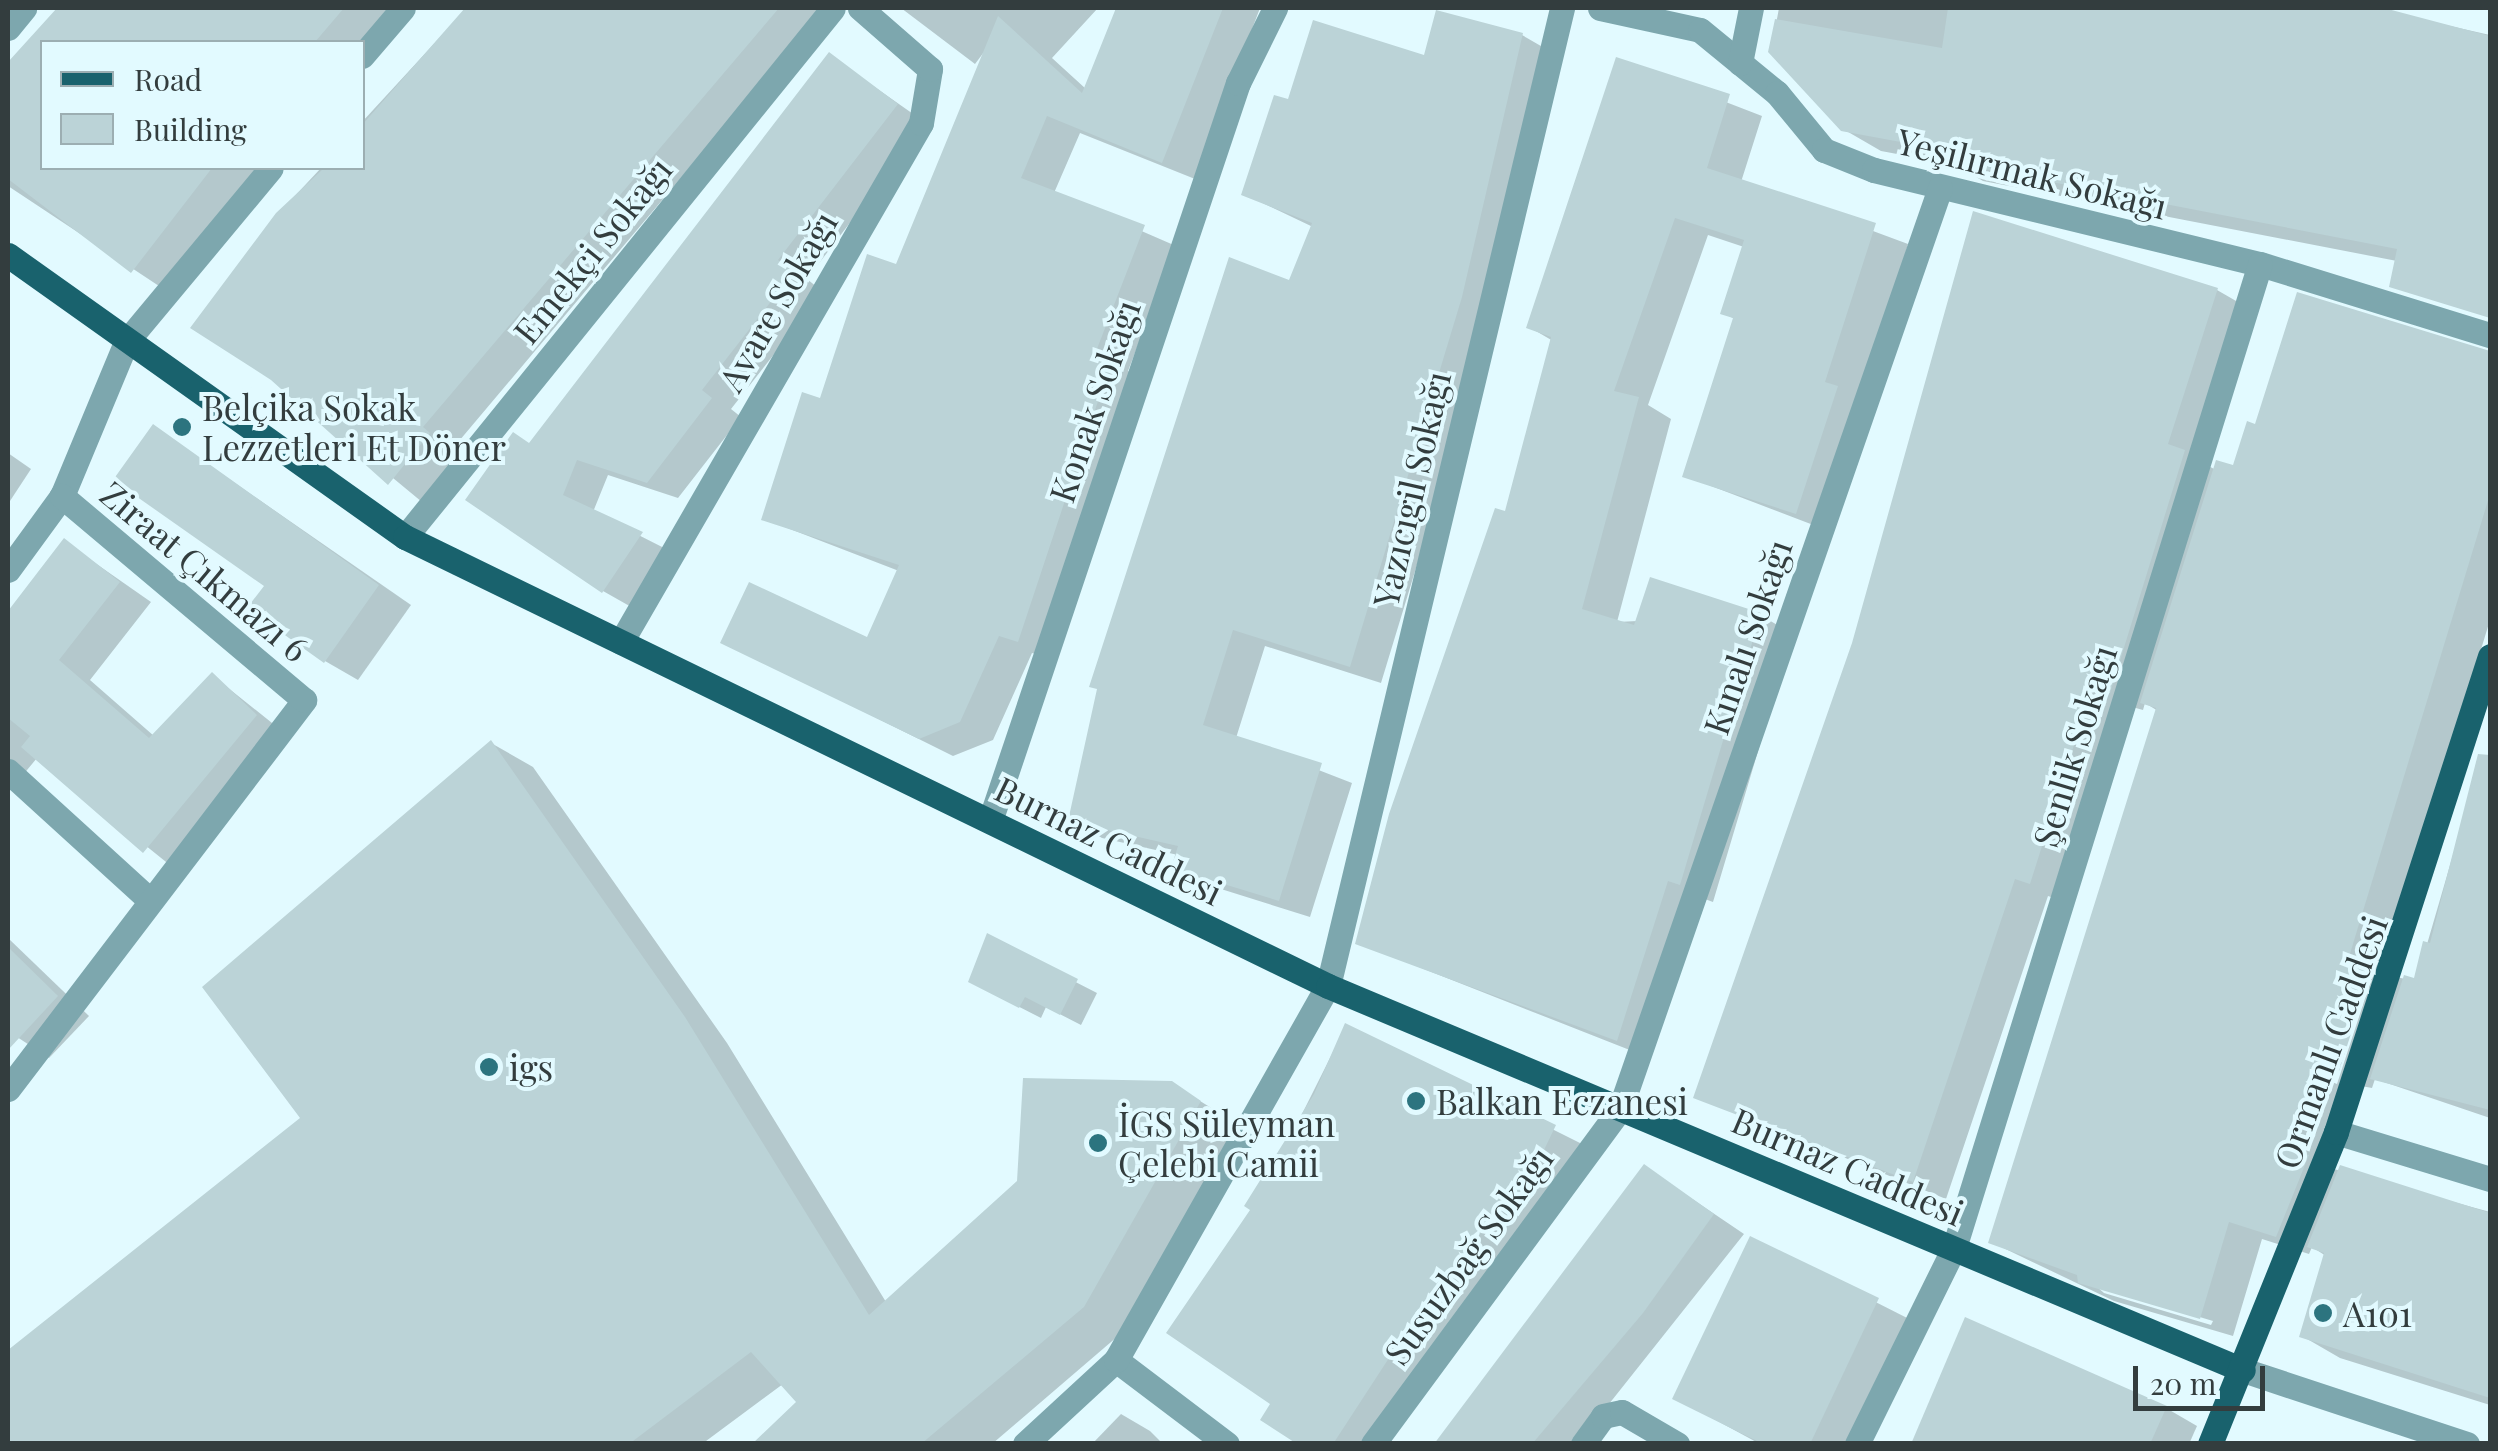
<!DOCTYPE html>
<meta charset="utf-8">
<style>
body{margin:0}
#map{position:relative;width:2498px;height:1451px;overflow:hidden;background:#e2faff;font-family:"Playfair Display",serif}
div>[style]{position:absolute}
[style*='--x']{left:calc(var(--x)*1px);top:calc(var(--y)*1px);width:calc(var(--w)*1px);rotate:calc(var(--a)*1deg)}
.shadow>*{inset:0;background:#0003}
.building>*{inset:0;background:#bbd3d7}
.minor>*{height:25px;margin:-12.5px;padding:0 12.5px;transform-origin:12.5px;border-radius:12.5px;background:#7da7ae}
.major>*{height:25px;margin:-12.5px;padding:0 12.5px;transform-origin:12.5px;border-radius:12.5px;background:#19626d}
.dots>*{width:28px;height:28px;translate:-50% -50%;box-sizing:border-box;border:5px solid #e2faff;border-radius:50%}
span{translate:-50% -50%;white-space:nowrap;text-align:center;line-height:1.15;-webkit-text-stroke:8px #e2faff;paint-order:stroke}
.street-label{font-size:35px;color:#333d3e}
.poi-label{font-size:35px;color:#333d3e}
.left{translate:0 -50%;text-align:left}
.frame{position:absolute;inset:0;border:10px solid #333d3e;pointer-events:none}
.legend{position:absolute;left:40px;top:40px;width:325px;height:130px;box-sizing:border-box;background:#e2faff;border:2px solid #9caeb2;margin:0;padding:12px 18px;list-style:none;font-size:30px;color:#333d3e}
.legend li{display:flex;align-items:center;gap:20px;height:50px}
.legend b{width:50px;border:2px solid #9caeb2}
.scale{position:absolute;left:2133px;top:1366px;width:132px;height:45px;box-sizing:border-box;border:5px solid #333d3e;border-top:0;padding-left:12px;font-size:30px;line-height:35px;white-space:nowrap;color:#333d3e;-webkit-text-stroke:8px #e2faff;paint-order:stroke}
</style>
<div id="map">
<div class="shadow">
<div style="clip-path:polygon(59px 8px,388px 8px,361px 42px,42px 42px,42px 168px,262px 168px,165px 290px,8px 186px,8px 71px)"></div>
<div style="clip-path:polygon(467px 8px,824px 8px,454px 447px,461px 453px,422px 502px,272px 378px,278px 214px,321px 168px,362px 168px,362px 122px)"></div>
<div style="clip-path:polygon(901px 8px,1098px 8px,1052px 58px,1086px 89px,1119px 8px,1260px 8px,1195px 179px,1080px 133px,1054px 193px,1176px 246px,1128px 371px,1143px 380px,1050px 658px,1032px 653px,993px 740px,953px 756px,724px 642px,868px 641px,899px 571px,764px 519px,898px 267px,984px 52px,975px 64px)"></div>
<div style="clip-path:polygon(1779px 8px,2370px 8px,2490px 35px,2490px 296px,2434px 284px,2397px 261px,1983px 181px,1956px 165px,1881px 151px,1843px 129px,1771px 51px)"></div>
<div style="clip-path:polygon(1522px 35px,1553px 53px,1493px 315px,1381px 683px,1265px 646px,1236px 738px,1352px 783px,1310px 917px,1205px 884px,1174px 866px,1178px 855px,1102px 838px,1071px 820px,1100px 690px,1092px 685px,1231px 261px,1291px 284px,1313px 227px,1244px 194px,1289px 102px)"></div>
<div style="clip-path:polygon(829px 55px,926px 123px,807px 279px,823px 292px,731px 409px,741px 417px,678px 498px,608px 475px,593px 512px,672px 552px,633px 608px,603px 591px,531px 445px)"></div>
<div style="clip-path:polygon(1617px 60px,1762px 116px,1741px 182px,1908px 244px,1829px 531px,1685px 476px,1735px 319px,1723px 313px,1744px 247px,1708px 235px,1648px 405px,1671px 419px,1617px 622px,1760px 615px,1793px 634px,1713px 902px,1702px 898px,1650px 1058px,1358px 943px,1506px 515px,1553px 341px,1529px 327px)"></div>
<div style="clip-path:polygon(evenodd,2217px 290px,2250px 309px,2201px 462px,2216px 470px,2235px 468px,2256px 427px,2468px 348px,2490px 361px,2490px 620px,2382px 973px,2416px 982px,2469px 800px,2490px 806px,2490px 1118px,2375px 1079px,2372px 1088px,2361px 1086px,2323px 1166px,2490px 1212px,2490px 1405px,2340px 1358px,2302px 1336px,2326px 1256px,2312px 1247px,2309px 1254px,2262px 1239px,2233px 1336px,2114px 1301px,1991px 1242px,2158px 711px,2145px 703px,2143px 710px,2125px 705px,2063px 901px,2048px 896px,1946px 1199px,1696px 1097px,2217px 290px,2369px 968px,2375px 968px,2337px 1084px,2332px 1082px,2369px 968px,2217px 290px,2096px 1286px,2213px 1321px,2211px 1325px,2104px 1293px,2096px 1286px)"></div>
<div style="clip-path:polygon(154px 427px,411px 605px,358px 680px,325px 661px)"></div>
<div style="clip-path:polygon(8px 453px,31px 469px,8px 504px)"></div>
<div style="clip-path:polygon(65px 542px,151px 602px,90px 680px,154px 736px,212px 675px,287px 735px,176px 870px,37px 758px,8px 793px,8px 616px)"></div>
<div style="clip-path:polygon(491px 743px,533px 767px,727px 1043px,886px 1302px,1171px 1083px,1242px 1127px,1125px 1330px,992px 1444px,755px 1444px,799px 1402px,783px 1384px,702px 1444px,8px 1444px,8px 1353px,304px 1119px)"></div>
<div style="clip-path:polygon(988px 937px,1097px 993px,1081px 1025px,1046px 1007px,1041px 1018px,992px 993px)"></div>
<div style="clip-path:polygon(8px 938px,89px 1016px,49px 1058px,8px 1031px)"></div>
<div style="clip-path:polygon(1346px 1026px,1588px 1147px,1378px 1444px,1302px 1444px,1274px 1404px,1254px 1210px)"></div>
<div style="clip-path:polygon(1645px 1167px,1744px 1234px,1582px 1438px,1591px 1444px,1441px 1444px)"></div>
<div style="clip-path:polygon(1751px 1239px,1921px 1325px,1864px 1444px,1760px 1444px,1675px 1398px)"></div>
<div style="clip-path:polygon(1967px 1321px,2166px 1408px,2197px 1426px,2189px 1444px,1914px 1444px)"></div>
<div style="clip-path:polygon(1121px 1414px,1150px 1431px,1163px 1444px,1092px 1444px)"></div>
</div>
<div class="building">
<div style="clip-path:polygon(57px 8px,344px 8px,315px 42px,42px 42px,42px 168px,212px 168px,131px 273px,8px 179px,8px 62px)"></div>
<div style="clip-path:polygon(465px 8px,779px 8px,423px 427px,430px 433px,388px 485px,271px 380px,190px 328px,276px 213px,324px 168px,362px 168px,362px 125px)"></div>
<div style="clip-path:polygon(1116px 8px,1223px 8px,1162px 163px,1047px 116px,1021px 178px,1145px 225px,1095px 354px,1112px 359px,1018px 642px,999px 636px,960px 722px,919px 739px,720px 643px,749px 582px,867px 637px,899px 565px,761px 520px,802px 392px,820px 398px,867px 254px,896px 264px,998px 16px,1082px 93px)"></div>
<div style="clip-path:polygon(1948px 8px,2384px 8px,2490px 36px,2490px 318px,2389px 287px,2397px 249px,1943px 161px,1944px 150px,1841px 131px,1768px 52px,1775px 19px,1942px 48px)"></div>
<div style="clip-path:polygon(1436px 10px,1523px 33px,1462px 297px,1350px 667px,1233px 630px,1203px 725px,1322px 763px,1279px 901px,1171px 868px,1178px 846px,1068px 821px,1097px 689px,1089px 687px,1229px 257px,1289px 280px,1312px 223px,1241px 195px,1274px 95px,1288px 99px,1313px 20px,1424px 55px)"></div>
<div style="clip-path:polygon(829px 52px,898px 104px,778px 260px,794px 272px,702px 390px,712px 398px,647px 483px,577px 460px,563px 495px,643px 532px,602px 593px,465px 500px,513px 432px,529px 443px)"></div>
<div style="clip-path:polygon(1616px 57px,1730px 94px,1707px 168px,1876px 223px,1825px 382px,1838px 386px,1796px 514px,1682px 477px,1733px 318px,1720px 314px,1744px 240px,1675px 218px,1614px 391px,1639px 397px,1582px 609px,1634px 625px,1650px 577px,1761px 613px,1680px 885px,1668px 881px,1617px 1041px,1355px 944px,1389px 814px,1495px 508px,1505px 511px,1551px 337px,1526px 328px)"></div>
<div style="clip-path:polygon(1973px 211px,2218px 288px,2168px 444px,2185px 450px,2110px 693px,2092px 688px,2030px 884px,2015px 879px,1913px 1182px,1693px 1098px,1852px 643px)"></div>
<div style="clip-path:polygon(2297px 292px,2490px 351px,2490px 494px,2349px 957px,2373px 965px,2339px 1071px,2328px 1069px,2321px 1090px,2310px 1086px,2290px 1150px,2309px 1155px,2276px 1237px,2229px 1222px,2200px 1319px,2078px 1283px,2077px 1275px,1988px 1243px,2156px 708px,2140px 703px,2216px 460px,2233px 465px,2247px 421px,2255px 424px)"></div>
<div style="clip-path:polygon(153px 424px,379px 585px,324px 663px,247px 608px,264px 586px,113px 480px)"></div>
<div style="clip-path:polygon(64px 538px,120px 582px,59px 660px,149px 738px,212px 672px,257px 715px,143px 853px,21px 747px,30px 736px,8px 718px,8px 611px)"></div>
<div style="clip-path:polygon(491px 740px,685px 1017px,869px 1315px,1017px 1181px,1023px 1078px,1172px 1081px,1201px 1101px,1084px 1307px,921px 1444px,752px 1444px,796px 1402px,751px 1352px,629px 1444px,8px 1444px,8px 1350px,300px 1118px,202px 987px)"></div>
<div style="clip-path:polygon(2478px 754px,2490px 755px,2490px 1110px,2370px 1079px,2404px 975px,2414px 978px,2423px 941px,2430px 943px)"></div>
<div style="clip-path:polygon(987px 933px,1078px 979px,1060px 1015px,1025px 997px,1019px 1008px,968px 982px)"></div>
<div style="clip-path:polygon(8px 947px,58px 996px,8px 1050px)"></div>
<div style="clip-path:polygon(1345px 1023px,1556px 1125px,1522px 1196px,1506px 1188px,1430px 1322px,1417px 1315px,1333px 1444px,1297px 1444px,1260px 1420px,1270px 1404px,1166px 1333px,1250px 1210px,1244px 1206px,1314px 1094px)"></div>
<div style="clip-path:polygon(1644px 1164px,1714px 1214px,1643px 1313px,1532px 1444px,1434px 1444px)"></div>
<div style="clip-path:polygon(2340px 1165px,2490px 1213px,2490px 1398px,2299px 1337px,2324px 1253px,2307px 1247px)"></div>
<div style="clip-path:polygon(1750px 1236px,1879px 1298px,1810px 1444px,1763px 1444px,1672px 1399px)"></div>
<div style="clip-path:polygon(1965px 1317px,2167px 1406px,2150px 1444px,1911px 1444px)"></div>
</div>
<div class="minor">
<div style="--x:1600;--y:8;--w:102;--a:12.4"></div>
<div style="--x:1700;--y:30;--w:99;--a:39.3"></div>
<div style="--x:1777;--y:93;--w:74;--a:50.5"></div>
<div style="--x:1824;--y:150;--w:54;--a:21.8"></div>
<div style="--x:1874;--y:170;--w:397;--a:13.7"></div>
<div style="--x:2260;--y:264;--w:241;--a:17.2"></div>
<div style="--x:8;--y:28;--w:26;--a:-51"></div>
<div style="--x:362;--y:56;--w:63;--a:-49.5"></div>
<div style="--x:1740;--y:63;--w:56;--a:-78.7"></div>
<div style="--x:405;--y:537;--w:680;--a:-51.02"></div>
<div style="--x:8;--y:570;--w:92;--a:-53.9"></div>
<div style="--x:62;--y:496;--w:167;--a:-67.4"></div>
<div style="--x:126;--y:342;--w:226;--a:-50.2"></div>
<div style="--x:621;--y:642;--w:599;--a:-59.97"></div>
<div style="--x:921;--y:123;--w:55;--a:-80.5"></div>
<div style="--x:930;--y:69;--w:93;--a:-138.9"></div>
<div style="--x:8;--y:771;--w:193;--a:42.3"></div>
<div style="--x:990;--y:821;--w:779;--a:-71.43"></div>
<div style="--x:1238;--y:83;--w:84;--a:-63.7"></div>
<div style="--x:8;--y:1089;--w:489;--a:-52.7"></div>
<div style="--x:304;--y:700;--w:317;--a:-139.9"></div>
<div style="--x:2336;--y:1132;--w:161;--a:17"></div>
<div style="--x:1116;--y:1360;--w:139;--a:37.1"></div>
<div style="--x:2243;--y:1370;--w:236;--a:18.3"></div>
<div style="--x:1025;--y:1444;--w:124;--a:-42.7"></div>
<div style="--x:1116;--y:1360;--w:430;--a:-60.5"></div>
<div style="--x:1328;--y:986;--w:1006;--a:-76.54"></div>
<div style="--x:1373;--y:1444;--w:416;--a:-53.6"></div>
<div style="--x:1620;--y:1109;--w:975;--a:-70.84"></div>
<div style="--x:1583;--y:1444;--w:34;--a:-54"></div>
<div style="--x:1603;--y:1416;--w:19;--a:-12"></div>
<div style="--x:1622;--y:1412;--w:64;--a:30.2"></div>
<div style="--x:1857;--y:1444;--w:219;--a:-63.7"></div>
<div style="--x:1954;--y:1248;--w:1030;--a:-72.73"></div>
</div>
<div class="major">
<div style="--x:8;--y:255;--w:487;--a:35.4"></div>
<div style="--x:405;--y:537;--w:1026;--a:25.94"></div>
<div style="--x:1328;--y:986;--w:992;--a:22.77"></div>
<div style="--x:2210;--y:1444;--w:336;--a:-68"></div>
<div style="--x:2336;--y:1132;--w:500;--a:-72.07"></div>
</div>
<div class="dots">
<div style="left:182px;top:427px;background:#2c747f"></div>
<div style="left:489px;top:1067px;background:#2c747f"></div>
<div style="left:1416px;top:1101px;background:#2c747f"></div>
<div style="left:1098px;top:1143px;background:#2c747f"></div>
<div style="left:2323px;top:1313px;background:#2c747f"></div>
</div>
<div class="street-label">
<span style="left:2032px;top:173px;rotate:14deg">Yeşilırmak Sokağı</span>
<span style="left:592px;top:250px;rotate:-51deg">Emekçi Sokağı</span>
<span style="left:777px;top:301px;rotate:-60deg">Avare Sokağı</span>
<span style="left:1094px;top:401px;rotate:-71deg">Konak Sokağı</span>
<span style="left:1411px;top:489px;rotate:-77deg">Yazıcıgil Sokağı</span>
<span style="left:205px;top:571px;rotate:40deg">Ziraat Çıkmazı 6</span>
<span style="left:1747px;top:637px;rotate:-71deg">Kınalı Sokağı</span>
<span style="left:2074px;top:746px;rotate:-73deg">Şenlik Sokağı</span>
<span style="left:1109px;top:840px;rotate:26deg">Burnaz Caddesi</span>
<span style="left:2330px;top:1042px;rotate:-70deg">Ormanlı Caddesi</span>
<span style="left:1848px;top:1166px;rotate:23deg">Burnaz Caddesi</span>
<span style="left:1468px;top:1255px;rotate:-54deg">Susuzbağ Sokağı</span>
</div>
<div class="poi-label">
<span class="left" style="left:202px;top:427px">Belçika Sokak<br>Lezzetleri Et Döner</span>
<span class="left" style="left:509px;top:1067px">igs</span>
<span class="left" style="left:1436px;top:1101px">Balkan Eczanesi</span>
<span class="left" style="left:1118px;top:1143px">İGS Süleyman<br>Çelebi Camii</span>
<span class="left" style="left:2343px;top:1313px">A101</span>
</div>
<div class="frame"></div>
<ul class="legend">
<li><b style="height:12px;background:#19626d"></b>Road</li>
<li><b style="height:28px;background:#bbd3d7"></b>Building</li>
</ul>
<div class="scale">20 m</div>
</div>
